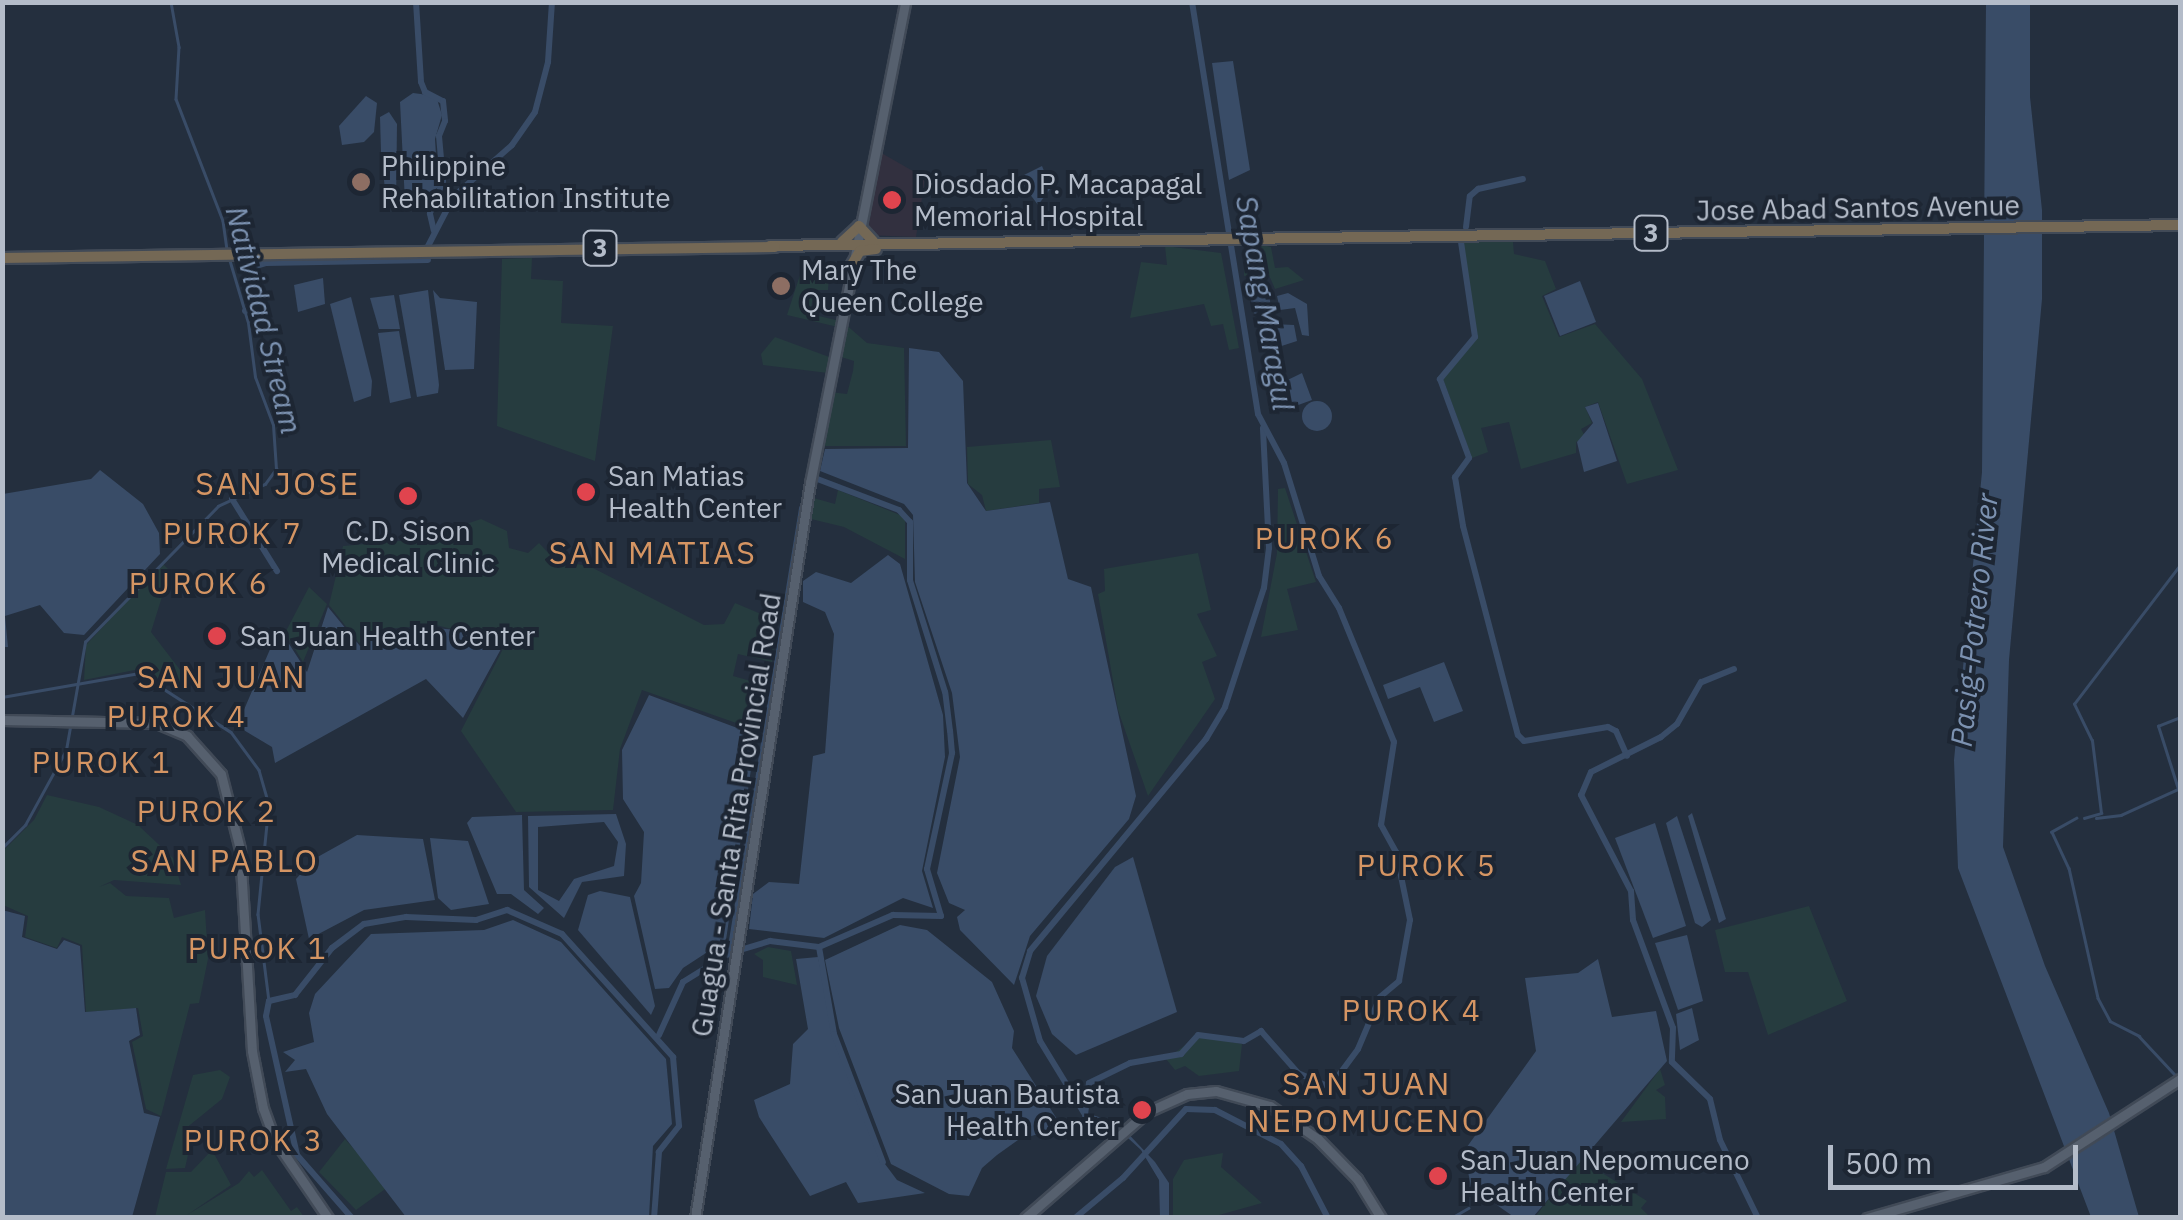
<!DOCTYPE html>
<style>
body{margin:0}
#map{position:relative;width:2183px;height:1220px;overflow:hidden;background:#242f3e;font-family:"IBM Plex Sans",sans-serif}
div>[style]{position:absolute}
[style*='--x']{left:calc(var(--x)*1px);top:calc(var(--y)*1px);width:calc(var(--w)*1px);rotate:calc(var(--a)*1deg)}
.medical>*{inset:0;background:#32303f}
.green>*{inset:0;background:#263c3f}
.water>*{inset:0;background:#394c67}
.round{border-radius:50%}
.stream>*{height:2.5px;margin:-1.25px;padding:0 1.25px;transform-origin:1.25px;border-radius:1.25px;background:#394c67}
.river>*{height:6px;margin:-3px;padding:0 3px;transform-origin:3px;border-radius:3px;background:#394c67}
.roads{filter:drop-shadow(2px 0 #414a57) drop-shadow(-2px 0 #414a57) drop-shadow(0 2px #414a57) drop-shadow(0 -2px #414a57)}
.major>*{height:9px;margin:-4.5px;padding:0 4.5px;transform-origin:4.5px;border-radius:4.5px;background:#56606e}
.highway>*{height:10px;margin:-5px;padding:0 5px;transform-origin:5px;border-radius:5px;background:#746855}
.dots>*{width:28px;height:28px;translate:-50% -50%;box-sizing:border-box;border:5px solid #1d2633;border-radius:50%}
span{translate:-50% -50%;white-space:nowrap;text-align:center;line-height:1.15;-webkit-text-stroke:8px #1d2633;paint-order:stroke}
.shield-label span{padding:2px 8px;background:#1d2633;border:2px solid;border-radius:8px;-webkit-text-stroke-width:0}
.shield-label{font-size:25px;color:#b4bcc9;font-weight:700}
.poi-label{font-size:28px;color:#b4bcc9}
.left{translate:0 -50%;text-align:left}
.right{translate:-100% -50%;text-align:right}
.street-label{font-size:28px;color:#b4bcc9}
.water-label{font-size:30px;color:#7c92b1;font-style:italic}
.neighbourhood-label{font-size:30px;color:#d59563;letter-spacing:2.5px}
.quarter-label{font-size:32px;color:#d59563;letter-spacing:2.5px}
.frame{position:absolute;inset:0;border:5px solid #b4bcc9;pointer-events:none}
.scale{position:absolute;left:1828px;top:1145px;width:250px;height:45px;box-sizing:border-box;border:5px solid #b4bcc9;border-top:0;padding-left:12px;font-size:30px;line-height:35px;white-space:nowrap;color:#b4bcc9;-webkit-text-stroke:8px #1d2633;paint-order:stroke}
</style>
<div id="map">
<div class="medical">
<div style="clip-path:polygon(878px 151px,925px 178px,916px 237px,863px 235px)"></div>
</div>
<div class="green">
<div style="clip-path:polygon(1462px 242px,1513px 242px,1514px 254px,1545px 261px,1556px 289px,1542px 296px,1559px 337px,1595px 324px,1642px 379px,1678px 470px,1627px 484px,1598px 402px,1585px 407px,1592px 423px,1581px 429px,1586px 438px,1576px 442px,1576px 453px,1521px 469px,1509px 422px,1481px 428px,1488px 452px,1472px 458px,1443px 379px,1476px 337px)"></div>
<div style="clip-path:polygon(1263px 245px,1271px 247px,1275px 268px,1288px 267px,1304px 280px,1275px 289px,1268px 273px,1244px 276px,1244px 262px)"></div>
<div style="clip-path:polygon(1165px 246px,1221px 253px,1239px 348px,1229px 350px,1223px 324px,1211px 326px,1204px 304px,1130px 318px,1141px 262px,1167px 265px)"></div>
<div style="clip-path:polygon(532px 258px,531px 279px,563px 281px,561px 323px,613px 326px,595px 461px,497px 426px,502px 259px)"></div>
<div style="clip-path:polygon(800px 275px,829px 276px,828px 290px,814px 290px,810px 314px,840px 321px,838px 327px,787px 315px)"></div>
<div style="clip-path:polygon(844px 323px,867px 343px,904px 348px,906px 446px,819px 446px,830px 392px,847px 394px,853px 371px,854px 361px,838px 356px)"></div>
<div style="clip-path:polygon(775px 337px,832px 358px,828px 373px,763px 365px,761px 354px)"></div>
<div style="clip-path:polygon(1051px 440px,1060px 487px,1039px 489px,1039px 503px,986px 511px,982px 495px,968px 484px,967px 447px)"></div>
<div style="clip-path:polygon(1285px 488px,1316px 582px,1287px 589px,1298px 630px,1261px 637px,1277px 553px,1278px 489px)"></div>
<div style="clip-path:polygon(838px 490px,905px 517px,905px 559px,844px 527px,807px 518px,810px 497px,835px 504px)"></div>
<div style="clip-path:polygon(481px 519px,507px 531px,509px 548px,528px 553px,539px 543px,554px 559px,591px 567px,704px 625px,724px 624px,735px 603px,778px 621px,772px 662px,738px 654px,733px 676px,768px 686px,759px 731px,642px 690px,620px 749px,613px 810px,516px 812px,461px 731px,506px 643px,436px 625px,384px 629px,359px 643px,329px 605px,343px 546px,421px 539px)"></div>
<div style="clip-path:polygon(1198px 553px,1211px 610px,1197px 614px,1217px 656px,1202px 662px,1215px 699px,1148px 796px,1118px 710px,1098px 594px,1105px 591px,1104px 569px)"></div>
<div style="clip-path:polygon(162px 563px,170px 571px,151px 632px,184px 675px,177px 689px,140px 669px,84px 680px,86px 645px)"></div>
<div style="clip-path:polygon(309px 587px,327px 604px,303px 662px,285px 633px)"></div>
<div style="clip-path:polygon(47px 795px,99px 807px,138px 825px,173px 858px,181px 885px,114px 880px,99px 887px,110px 883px,126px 896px,169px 898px,174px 918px,205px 910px,208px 959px,199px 1003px,190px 1004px,161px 1116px,146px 1109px,132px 1042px,143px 1036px,138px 1008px,86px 1012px,82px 945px,62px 937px,57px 948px,25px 937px,28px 916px,3px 905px,3px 851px,34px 820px)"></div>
<div style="clip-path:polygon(1809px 906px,1847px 1001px,1768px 1035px,1748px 972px,1725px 972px,1715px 930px)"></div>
<div style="clip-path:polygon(768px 947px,791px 951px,797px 985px,763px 977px,763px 960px,754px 954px)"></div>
<div style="clip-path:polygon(1198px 1036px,1242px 1044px,1239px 1071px,1199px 1076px,1185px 1066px,1175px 1070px,1166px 1059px)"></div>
<div style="clip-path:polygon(1660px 1069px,1665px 1085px,1656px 1090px,1665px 1097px,1666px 1119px,1621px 1122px)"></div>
<div style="clip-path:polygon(220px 1070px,230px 1077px,222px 1099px,185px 1129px,191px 1142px,185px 1168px,166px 1169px,193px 1075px)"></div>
<div style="clip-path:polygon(345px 1139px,388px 1187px,356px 1210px,319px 1172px)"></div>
<div style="clip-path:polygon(212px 1150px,231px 1185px,187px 1215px,239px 1183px,249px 1171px,254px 1177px,262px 1170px,291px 1211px,297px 1207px,304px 1217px,155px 1217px,166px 1172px,191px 1172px)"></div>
<div style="clip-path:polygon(1223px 1153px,1221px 1167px,1262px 1203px,1212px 1217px,1173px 1217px,1173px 1179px,1184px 1160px)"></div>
<div style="clip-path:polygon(1580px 1159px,1647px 1201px,1641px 1208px,1650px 1217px,1535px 1217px)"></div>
</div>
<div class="water">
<div style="clip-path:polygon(1986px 3px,2030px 3px,2030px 97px,2042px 210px,2042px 299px,2009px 660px,2003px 847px,2045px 966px,2109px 1113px,2139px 1217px,2091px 1217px,1958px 868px,1954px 760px,1982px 472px)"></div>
<div style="clip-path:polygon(1233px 61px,1250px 170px,1229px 180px,1212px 63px)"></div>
<div style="clip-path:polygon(413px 93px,436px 96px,442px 115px,435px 139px,438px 187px,414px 207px,405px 202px,400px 102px)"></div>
<div style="clip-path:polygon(366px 96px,377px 103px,374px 132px,364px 142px,342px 145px,339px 126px)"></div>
<div style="clip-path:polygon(389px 112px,397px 124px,396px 206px,386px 199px,381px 152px,380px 117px)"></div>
<div style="clip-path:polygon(1042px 166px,1051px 188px,1038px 205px,1018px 178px)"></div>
<div style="clip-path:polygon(323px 278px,325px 304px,298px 312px,294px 285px)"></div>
<div style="clip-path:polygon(1260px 281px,1269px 292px,1272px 318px,1255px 315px,1246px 284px)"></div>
<div style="clip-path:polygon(1580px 281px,1596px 322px,1560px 336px,1544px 296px)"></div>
<div style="clip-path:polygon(428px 290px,439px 385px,438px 393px,417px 397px,399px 295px)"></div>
<div style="clip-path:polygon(433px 290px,440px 298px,477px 302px,474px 369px,445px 370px)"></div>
<div style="clip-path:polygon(1288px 293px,1307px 304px,1309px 336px,1302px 335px,1295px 308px,1280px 310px,1277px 296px)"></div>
<div style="clip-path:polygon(394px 295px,400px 329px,379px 329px,370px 298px)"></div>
<div style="clip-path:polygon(351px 297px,372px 381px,371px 396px,354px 402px,330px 304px)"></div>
<div style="clip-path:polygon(1273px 324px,1294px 325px,1297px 341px,1263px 352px,1258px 330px)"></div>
<div style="clip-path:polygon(399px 331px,411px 398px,390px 403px,378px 333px)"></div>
<div style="clip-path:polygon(909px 348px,939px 352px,963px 381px,967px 483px,986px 511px,1050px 502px,1068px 579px,1091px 587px,1136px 796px,1129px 819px,1030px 936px,1014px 985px,960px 930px,957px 917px,965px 910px,949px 903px,937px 873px,960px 757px,952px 693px,915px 582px,913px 515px,904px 504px,820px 471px,825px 449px,908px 448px)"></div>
<div style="clip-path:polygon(1302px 373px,1312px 400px,1290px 408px,1282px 388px,1286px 406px,1274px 410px,1269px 389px)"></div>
<div class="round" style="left:1302px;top:401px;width:30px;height:30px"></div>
<div style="clip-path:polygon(1598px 403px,1617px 461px,1584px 472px,1577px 442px,1593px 423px,1585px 407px)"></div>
<div style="clip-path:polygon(100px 470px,143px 504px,159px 533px,160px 554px,84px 635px,64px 633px,40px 605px,5px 616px,8px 647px,3px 647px,3px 494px,91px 479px)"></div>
<div style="clip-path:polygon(888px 555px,900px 564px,943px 715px,945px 757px,922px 871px,933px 908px,903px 898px,824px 938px,749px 929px,753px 894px,769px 882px,799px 884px,813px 756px,825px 753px,834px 634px,825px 612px,803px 602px,803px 581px,816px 572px,851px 583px)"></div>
<div style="clip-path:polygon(328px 607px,360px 646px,387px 632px,435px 628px,467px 631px,501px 649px,463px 718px,426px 679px,275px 763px,272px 747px,237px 726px,274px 640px,284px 636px,307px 672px)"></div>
<div style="clip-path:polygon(1444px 662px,1463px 711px,1434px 722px,1420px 687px,1388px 699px,1383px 685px)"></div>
<div style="clip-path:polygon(649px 695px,756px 735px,726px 940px,683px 968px,669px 988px,655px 989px,634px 896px,641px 883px,644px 832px,623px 799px,622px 750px)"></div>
<div style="clip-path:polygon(1692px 813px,1726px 919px,1719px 923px,1688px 816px)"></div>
<div style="clip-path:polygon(evenodd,616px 814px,626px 844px,624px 876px,582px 882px,564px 918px,529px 887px,528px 816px,616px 814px,604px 822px,618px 842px,614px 866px,574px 879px,559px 901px,538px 890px,538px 827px,604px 822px)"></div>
<div style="clip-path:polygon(522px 815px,524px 890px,544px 908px,538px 914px,511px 894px,497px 894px,467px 823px,472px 817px)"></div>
<div style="clip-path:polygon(1677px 816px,1711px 920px,1702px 927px,1695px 923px,1666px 823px)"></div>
<div style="clip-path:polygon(1655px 823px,1686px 926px,1653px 938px,1615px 838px)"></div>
<div style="clip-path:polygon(357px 835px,423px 839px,435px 900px,364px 910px,309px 939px,296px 879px,314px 859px)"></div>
<div style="clip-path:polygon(430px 838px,468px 841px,489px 904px,451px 910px,438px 898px)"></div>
<div style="clip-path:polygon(1133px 857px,1177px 1012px,1076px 1055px,1052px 1034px,1036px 996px,1047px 956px,1115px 867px)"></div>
<div style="clip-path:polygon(600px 891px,630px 897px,655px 1006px,651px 1015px,578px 930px,588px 895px)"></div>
<div style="clip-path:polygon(2px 910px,25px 916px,22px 937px,57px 949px,64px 940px,80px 946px,85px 1012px,136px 1008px,140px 1035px,129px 1041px,144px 1113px,160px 1117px,132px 1217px,3px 1217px)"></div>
<div style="clip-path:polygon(513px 920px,561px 942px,666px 1059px,672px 1124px,653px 1146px,649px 1217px,406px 1217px,327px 1114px,306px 1069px,285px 1072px,295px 1060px,283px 1052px,314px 1042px,309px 1013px,315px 994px,371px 934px,484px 930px)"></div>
<div style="clip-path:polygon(900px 925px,927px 930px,992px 982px,1014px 1031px,1012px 1048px,1062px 1127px,1018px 1140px,997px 1155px,982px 1168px,969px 1196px,949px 1194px,891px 1164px,839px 1028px,825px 960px)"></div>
<div style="clip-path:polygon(1687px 935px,1703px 1001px,1678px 1010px,1655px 943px)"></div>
<div style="clip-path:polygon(818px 957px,834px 1034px,879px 1156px,897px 1180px,925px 1193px,858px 1203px,846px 1182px,810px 1196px,759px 1117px,754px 1100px,790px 1084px,793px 1044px,808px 1029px,796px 959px)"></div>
<div style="clip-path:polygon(1598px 959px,1612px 1017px,1656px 1011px,1667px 1061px,1533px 1217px,1514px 1217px,1471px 1187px,1464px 1151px,1536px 1051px,1525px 978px,1578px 973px)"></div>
<div style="clip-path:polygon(1692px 1008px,1699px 1040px,1680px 1050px,1676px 1014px)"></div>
<div style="clip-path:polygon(1090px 1114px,1119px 1124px,1155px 1162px,1169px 1183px,1169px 1217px,1160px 1217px,1159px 1180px,1141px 1150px,1115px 1126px,1090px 1120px)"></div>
</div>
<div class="stream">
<div style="--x:171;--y:2;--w:46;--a:79.9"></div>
<div style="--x:179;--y:47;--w:52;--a:93.3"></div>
<div style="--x:176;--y:99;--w:131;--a:68.9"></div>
<div style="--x:223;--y:221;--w:30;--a:82"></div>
<div style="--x:2;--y:697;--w:139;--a:-9.9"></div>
<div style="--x:139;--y:673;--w:109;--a:32.7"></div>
<div style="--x:231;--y:732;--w:47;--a:53.6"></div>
<div style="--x:259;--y:770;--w:35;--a:74"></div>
<div style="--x:269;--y:804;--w:111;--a:95.7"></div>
<div style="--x:258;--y:914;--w:88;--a:82.8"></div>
<div style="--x:2077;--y:818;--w:29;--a:151"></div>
<div style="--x:2052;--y:832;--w:40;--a:65"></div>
<div style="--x:2069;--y:868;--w:133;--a:77.4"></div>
<div style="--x:2098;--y:998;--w:26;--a:62"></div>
<div style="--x:2110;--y:1021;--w:33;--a:27"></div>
<div style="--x:2139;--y:1036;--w:57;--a:47.1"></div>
<div style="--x:2084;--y:818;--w:18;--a:-16"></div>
<div style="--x:2101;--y:813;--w:73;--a:-97.1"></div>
<div style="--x:2092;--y:741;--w:41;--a:-115.9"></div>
<div style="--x:2074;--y:704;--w:175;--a:-52.7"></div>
<div style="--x:2096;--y:818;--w:25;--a:-7"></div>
<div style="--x:2121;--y:815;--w:63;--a:-24.5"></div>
<div style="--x:2178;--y:789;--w:66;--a:-107.6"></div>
<div style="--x:2158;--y:726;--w:24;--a:-22"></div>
<div style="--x:2;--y:848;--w:33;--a:-45"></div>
<div style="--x:25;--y:825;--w:85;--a:-61.3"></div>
<div style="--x:66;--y:750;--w:110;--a:-80"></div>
<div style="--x:85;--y:642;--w:190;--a:-45.6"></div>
<div style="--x:218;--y:506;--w:52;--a:-25.1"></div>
<div style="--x:265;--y:484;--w:19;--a:-54"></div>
<div style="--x:276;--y:469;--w:44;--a:-93.9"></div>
<div style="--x:273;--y:425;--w:51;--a:-110.6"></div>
<div style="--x:255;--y:377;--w:54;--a:-97.4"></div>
<div style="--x:248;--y:323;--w:67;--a:-106.5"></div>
<div style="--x:1451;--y:1218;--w:20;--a:-30"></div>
</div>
<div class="river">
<div style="--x:416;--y:2;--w:80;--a:86.4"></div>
<div style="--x:421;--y:82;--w:11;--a:68"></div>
<div style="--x:425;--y:92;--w:20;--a:27"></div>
<div style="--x:443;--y:101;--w:20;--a:84"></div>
<div style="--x:445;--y:121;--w:16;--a:112"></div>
<div style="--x:439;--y:136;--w:45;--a:84.9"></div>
<div style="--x:443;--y:181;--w:35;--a:112"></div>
<div style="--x:430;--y:214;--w:17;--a:77"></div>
<div style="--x:1466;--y:227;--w:31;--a:-83"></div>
<div style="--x:1470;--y:196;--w:11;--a:-41"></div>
<div style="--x:1478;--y:189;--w:46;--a:-12.5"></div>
<div style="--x:1461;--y:242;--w:96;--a:81.6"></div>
<div style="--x:1475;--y:337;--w:55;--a:129.8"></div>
<div style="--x:1440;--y:379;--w:84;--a:69.8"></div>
<div style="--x:1469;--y:458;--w:24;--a:126"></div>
<div style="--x:1455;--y:477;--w:50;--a:80.7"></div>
<div style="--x:1463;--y:526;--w:216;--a:75.3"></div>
<div style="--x:1518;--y:735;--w:8;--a:45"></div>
<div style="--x:1524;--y:741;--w:85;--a:-9.5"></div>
<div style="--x:1608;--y:727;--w:9;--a:27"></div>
<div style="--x:1616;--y:731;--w:27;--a:66"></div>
<div style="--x:427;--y:248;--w:59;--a:-62.6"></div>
<div style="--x:454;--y:196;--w:77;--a:-41.3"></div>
<div style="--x:512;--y:145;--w:40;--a:-55.1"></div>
<div style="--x:535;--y:112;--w:52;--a:-75.4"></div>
<div style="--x:548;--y:62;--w:60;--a:-86.2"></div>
<div style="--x:245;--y:311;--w:11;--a:-15"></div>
<div style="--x:256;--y:308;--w:41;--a:-94.2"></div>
<div style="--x:253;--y:267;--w:14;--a:-17"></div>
<div style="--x:266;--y:263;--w:162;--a:-1.1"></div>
<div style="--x:232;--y:499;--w:85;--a:58"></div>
<div style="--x:1734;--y:669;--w:35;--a:158"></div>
<div style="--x:1701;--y:682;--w:48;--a:119.7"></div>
<div style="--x:1677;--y:724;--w:21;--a:141"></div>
<div style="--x:1661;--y:737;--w:78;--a:153.4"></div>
<div style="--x:1591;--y:772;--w:25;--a:113"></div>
<div style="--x:1581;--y:795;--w:108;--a:62.5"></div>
<div style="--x:1631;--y:891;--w:29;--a:86"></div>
<div style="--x:1633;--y:920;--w:115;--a:69.7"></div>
<div style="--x:1673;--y:1028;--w:34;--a:92"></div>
<div style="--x:1672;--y:1062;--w:53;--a:44.2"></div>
<div style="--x:1710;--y:1099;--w:42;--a:76.3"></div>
<div style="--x:1720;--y:1140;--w:87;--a:64"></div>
<div style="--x:819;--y:947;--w:88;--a:80.2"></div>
<div style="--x:834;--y:1034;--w:137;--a:69.1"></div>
<div style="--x:730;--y:953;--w:451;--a:-80.8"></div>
<div style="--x:659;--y:1035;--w:58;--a:-65.6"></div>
<div style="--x:683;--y:982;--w:55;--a:-31.7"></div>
<div style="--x:730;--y:953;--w:42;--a:-16.7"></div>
<div style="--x:770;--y:941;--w:49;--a:7"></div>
<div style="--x:819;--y:947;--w:81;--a:-23.4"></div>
<div style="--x:893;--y:915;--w:48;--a:1.2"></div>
<div style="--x:941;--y:916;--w:49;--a:-106.6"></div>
<div style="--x:927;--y:869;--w:119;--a:-77.8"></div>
<div style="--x:952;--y:753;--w:22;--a:-95"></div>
<div style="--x:950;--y:731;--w:39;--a:-97"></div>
<div style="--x:945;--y:692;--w:117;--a:-107.4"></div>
<div style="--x:910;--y:580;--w:58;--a:-90"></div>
<div style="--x:910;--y:522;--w:16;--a:-133"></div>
<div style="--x:899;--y:510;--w:93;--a:-159.2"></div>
<div style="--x:1084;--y:1113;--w:84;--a:-121.4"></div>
<div style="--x:1040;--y:1041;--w:66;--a:-105.9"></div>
<div style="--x:1022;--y:978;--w:28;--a:-73"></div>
<div style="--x:1030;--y:951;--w:276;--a:-50.3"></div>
<div style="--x:1206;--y:739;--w:37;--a:-59"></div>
<div style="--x:1225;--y:707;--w:125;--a:-71.9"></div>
<div style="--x:1264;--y:588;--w:40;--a:-82.9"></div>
<div style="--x:1269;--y:548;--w:120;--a:-92.9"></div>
<div style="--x:1085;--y:1115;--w:32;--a:-83"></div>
<div style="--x:1089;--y:1083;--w:46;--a:-26"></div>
<div style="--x:1130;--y:1063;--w:52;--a:-10"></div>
<div style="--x:1181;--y:1054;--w:25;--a:-48"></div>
<div style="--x:1198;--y:1035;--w:46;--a:7.4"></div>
<div style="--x:1244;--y:1041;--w:20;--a:-30"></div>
<div style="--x:1261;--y:1031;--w:56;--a:48.6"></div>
<div style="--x:1298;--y:1073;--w:35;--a:24"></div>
<div style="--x:1330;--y:1087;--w:47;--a:-53.6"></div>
<div style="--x:1358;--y:1049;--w:56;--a:-67.1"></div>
<div style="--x:1380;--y:997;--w:25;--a:-40"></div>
<div style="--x:1399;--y:981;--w:62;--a:-79.8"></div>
<div style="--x:1410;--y:920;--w:69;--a:-101.6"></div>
<div style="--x:1396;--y:852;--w:31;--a:-119"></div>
<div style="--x:1381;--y:825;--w:84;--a:-81.1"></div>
<div style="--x:1394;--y:742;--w:145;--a:-112.3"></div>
<div style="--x:1339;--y:608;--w:38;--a:-122"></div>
<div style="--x:1319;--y:576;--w:118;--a:-107.2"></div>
<div style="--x:1284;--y:463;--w:55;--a:-118"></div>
<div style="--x:1258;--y:414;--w:417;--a:-99.1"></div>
<div style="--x:352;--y:1218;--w:84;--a:-131.1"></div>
<div style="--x:297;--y:1155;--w:142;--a:-102.6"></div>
<div style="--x:266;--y:1016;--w:15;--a:-79"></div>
<div style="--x:269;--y:1001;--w:27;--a:-13"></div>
<div style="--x:295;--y:995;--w:60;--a:-51.8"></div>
<div style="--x:332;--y:948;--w:40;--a:-37"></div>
<div style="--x:364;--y:924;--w:43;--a:-9.5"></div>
<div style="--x:406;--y:917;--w:70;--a:2.5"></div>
<div style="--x:476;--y:920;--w:33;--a:-18"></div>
<div style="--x:507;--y:910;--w:60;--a:23.6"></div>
<div style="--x:562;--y:934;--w:166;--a:47.9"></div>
<div style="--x:673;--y:1057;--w:69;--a:85"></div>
<div style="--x:679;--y:1126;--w:33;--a:128"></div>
<div style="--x:659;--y:1152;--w:66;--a:94.3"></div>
<div style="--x:1075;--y:1218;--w:62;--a:-39.8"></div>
<div style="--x:1123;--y:1178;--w:93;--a:-47.6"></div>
<div style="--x:1186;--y:1109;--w:29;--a:2"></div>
<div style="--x:1215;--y:1110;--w:74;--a:27.3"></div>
<div style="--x:1281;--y:1144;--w:30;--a:48"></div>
<div style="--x:1301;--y:1166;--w:59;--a:62.6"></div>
</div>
<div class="roads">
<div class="major">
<div style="--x:2;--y:720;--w:155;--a:1.1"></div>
<div style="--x:157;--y:723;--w:33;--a:23"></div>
<div style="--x:187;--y:736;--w:51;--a:48.2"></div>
<div style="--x:221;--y:774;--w:77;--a:75.8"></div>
<div style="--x:240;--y:849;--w:202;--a:86.6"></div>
<div style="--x:252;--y:1051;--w:58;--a:79.1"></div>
<div style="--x:263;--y:1108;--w:33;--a:70"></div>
<div style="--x:274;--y:1139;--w:96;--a:55.6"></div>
<div style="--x:695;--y:1218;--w:744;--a:-81.11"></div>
<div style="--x:810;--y:483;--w:490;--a:-78.8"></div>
<div style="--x:1025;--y:1218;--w:162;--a:-41"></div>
<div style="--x:1147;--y:1112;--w:44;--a:-24.2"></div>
<div style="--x:1187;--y:1094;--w:29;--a:-6"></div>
<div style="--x:1216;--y:1091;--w:56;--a:15.5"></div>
<div style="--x:1270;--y:1106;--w:58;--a:34.5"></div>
<div style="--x:1318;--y:1139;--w:56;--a:45.7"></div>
<div style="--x:1357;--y:1179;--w:46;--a:58.4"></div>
<div style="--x:1867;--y:1218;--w:184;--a:-16.1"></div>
<div style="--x:2044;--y:1167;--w:162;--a:-32.9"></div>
</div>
<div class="highway">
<div style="--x:842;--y:242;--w:23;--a:-43"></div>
<div style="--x:859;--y:226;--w:21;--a:47"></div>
<div style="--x:770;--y:246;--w:1410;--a:-0.85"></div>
<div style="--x:2;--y:258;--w:773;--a:-0.82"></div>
<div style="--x:851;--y:266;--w:17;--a:-59"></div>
<div style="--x:860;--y:251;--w:16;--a:-7"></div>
</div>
</div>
<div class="dots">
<div style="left:361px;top:182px;background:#8d6e63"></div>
<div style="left:892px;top:200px;background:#e0444e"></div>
<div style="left:781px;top:286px;background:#8d6e63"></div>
<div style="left:586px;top:492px;background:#e0444e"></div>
<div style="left:408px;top:496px;background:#e0444e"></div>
<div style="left:217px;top:636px;background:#e0444e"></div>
<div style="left:1142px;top:1110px;background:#e0444e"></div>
<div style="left:1438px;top:1176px;background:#e0444e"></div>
</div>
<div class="shield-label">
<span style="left:1651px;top:233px">3</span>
<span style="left:600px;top:248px">3</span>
</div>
<div class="poi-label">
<span class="left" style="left:381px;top:182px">Philippine<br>Rehabilitation Institute</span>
<span class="left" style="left:914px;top:200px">Diosdado P. Macapagal<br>Memorial Hospital</span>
<span class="left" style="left:801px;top:286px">Mary The<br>Queen College</span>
<span class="left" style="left:608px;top:492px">San Matias<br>Health Center</span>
<span style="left:408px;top:547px">C.D. Sison<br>Medical Clinic</span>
<span class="left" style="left:240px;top:636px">San Juan Health Center</span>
<span class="right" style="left:1120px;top:1110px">San Juan Bautista<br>Health Center</span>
<span class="left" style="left:1460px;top:1176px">San Juan Nepomuceno<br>Health Center</span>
</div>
<div class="street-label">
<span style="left:1858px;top:208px;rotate:-1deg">Jose Abad Santos Avenue</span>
<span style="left:736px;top:815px;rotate:-81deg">Guagua - Santa Rita Provincial Road</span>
</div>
<div class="water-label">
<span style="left:1265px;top:303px;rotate:80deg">Sapang Maragul</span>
<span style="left:264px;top:320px;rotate:76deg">Natividad Stream</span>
<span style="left:1974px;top:620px;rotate:-84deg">Pasig-Potrero River</span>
</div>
<div class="neighbourhood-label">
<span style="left:233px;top:533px">PUROK 7</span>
<span style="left:1325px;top:538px">PUROK 6</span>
<span style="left:199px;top:583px">PUROK 6</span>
<span style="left:177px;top:716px">PUROK 4</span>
<span style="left:102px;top:762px">PUROK 1</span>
<span style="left:207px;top:811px">PUROK 2</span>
<span style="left:1427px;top:865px">PUROK 5</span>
<span style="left:258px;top:948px">PUROK 1</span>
<span style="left:1412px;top:1010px">PUROK 4</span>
<span style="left:254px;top:1140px">PUROK 3</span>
</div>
<div class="quarter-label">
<span style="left:278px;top:483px">SAN JOSE</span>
<span style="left:653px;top:552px">SAN MATIAS</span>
<span style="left:222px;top:676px">SAN JUAN</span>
<span style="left:225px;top:860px">SAN PABLO</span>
<span style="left:1367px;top:1102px">SAN JUAN<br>NEPOMUCENO</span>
</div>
<div class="frame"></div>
<div class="scale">500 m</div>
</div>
